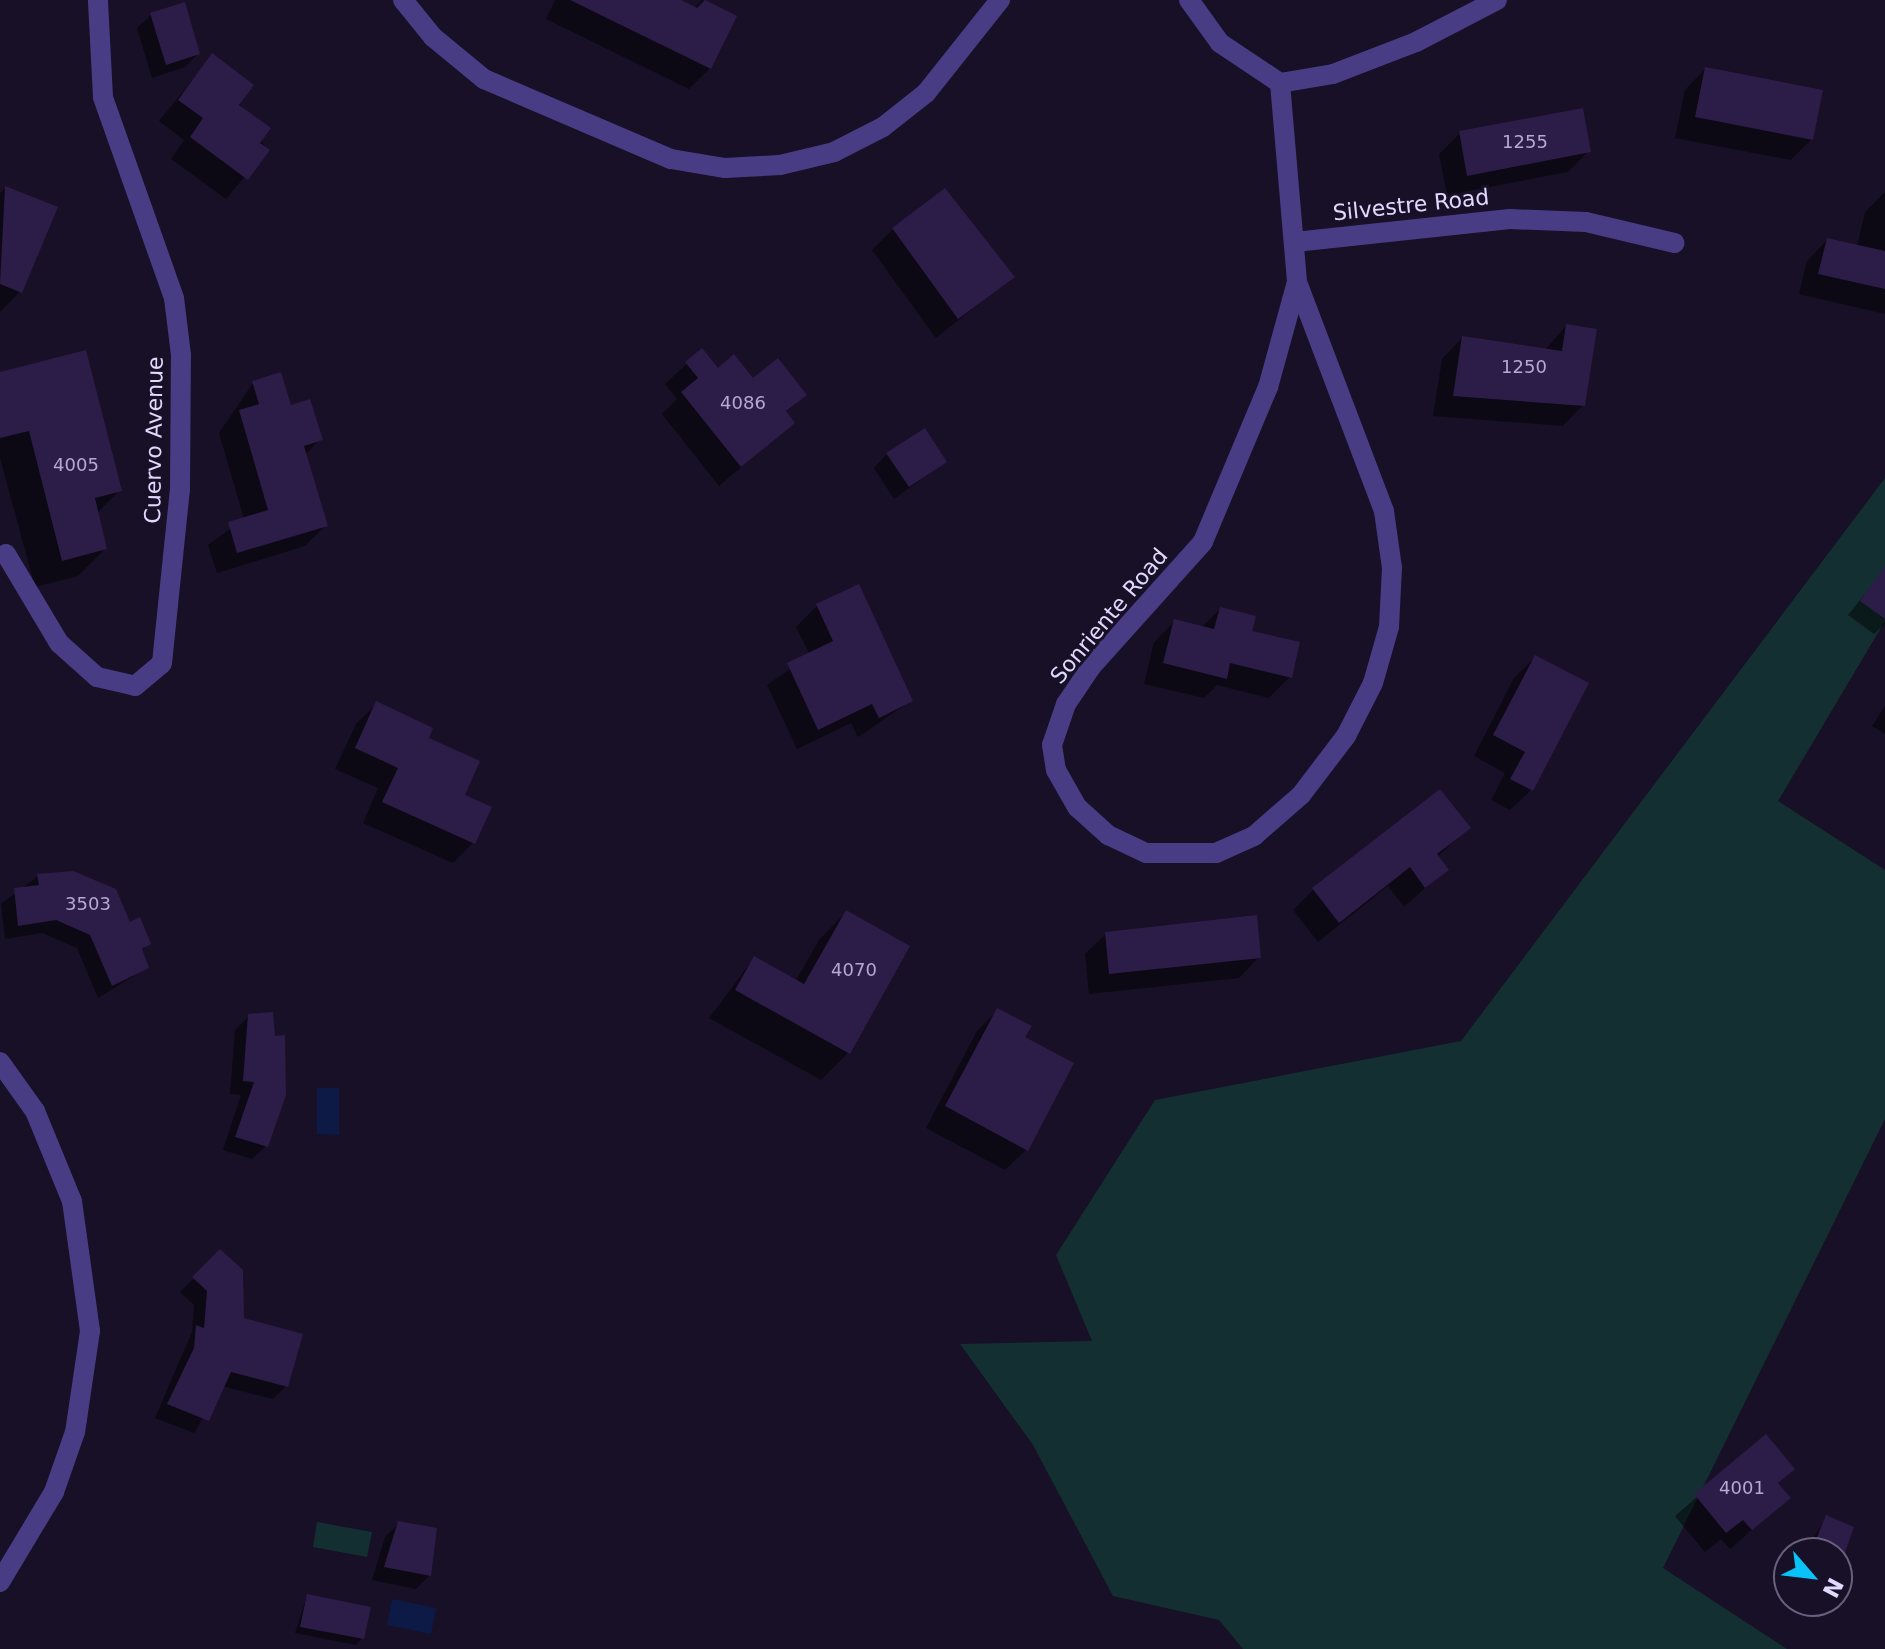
<!DOCTYPE html>
<style>
body{margin:0}
#map{position:relative;width:1885px;height:1649px;overflow:hidden;background:#171027;font-family:"DejaVu Sans",sans-serif}
div>[style]{position:absolute}
[style*='--x']{left:calc(var(--x)*1px);top:calc(var(--y)*1px);width:calc(var(--w)*1px);rotate:calc(var(--a)*1deg)}
.green>*{inset:0;background:#142f31}
.water>*{inset:0;background:#0c1a45}
.shadow>*{inset:0;background:#0007}
.building>*{inset:0;background:#2b1d48}
.street>*{height:20px;margin:-10px;padding:0 10px;transform-origin:10px;border-radius:10px;background:#483d85}
span{translate:-50% -50%;white-space:nowrap;text-align:center;line-height:1.15;-webkit-text-stroke:6px #171027;paint-order:stroke}
.number-label{font-size:18px;color:#b4a9d0}
.number-label span{-webkit-text-stroke-width:0}
.street-label{font-size:22px;color:#e1d8fe}
.north{position:absolute;left:1773px;top:1537px;width:80px;height:80px;box-sizing:border-box;background:#171027;border:2px solid #68607d;border-radius:50%;rotate:118deg;font-size:22px;font-weight:700;line-height:32px;text-align:center;color:#e1d8fe}
.north::after{content:'';display:block;margin:auto;width:28px;height:36px;background:#09c3f8;clip-path:polygon(50% 0,100% 100%,50% 72%,0 100%)}
</style>
<div id="map">
<div class="green">
<div style="clip-path:polygon(1885px 478px,1885px 621px,1778px 801px,1885px 870px,1885px 1119px,1663px 1568px,1787px 1649px,1243px 1649px,1219px 1620px,1113px 1596px,1033px 1445px,960px 1344px,1092px 1341px,1056px 1255px,1155px 1100px,1461px 1041px)"></div>
<div style="clip-path:polygon(317px 1522px,372px 1532px,367px 1557px,313px 1547px)"></div>
</div>
<div class="water">
<div style="clip-path:polygon(317px 1088px,339px 1088px,339px 1135px,317px 1134px)"></div>
<div style="clip-path:polygon(392px 1599px,436px 1608px,431px 1634px,387px 1625px)"></div>
</div>
<div class="shadow">
<div style="clip-path:polygon(555px 0,676px 0,694px 8px,702px 0,735px 16px,710px 68px,689px 89px,546px 19px)"></div>
<div style="clip-path:polygon(151px 15px,198px 54px,185px 67px,152px 78px,137px 28px)"></div>
<div style="clip-path:polygon(212px 56px,267px 150px,226px 199px,171px 159px,184px 140px,159px 121px)"></div>
<div style="clip-path:polygon(1705px 69px,1812px 139px,1791px 160px,1675px 138px,1685px 90px)"></div>
<div style="clip-path:polygon(1460px 133px,1589px 151px,1568px 172px,1447px 195px,1439px 154px)"></div>
<div style="clip-path:polygon(5px 188px,20px 292px,0 312px,0 193px)"></div>
<div style="clip-path:polygon(1885px 192px,1885px 314px,1799px 294px,1807px 261px,1827px 240px,1857px 247px,1865px 212px)"></div>
<div style="clip-path:polygon(893px 229px,1012px 277px,936px 338px,872px 250px)"></div>
<div style="clip-path:polygon(1566px 326px,1583px 405px,1563px 426px,1433px 416px,1442px 359px,1462px 338px,1545px 350px)"></div>
<div style="clip-path:polygon(702px 350px,718px 370px,804px 395px,785px 413px,793px 423px,719px 486px,662px 414px,677px 399px,665px 384px)"></div>
<div style="clip-path:polygon(0 374px,119px 491px,96px 514px,105px 549px,78px 576px,35px 587px,0 458px)"></div>
<div style="clip-path:polygon(253px 383px,320px 439px,305px 455px,326px 525px,305px 546px,217px 573px,208px 545px,244px 519px,219px 433px)"></div>
<div style="clip-path:polygon(887px 454px,945px 462px,894px 499px,874px 468px)"></div>
<div style="clip-path:polygon(1882px 573px,1885px 624px,1874px 634px,1848px 615px)"></div>
<div style="clip-path:polygon(817px 606px,911px 701px,858px 737px,851px 723px,797px 749px,767px 685px,810px 655px,796px 627px)"></div>
<div style="clip-path:polygon(1220px 609px,1290px 677px,1269px 698px,1217px 685px,1204px 698px,1144px 684px,1154px 642px,1175px 621px,1201px 628px)"></div>
<div style="clip-path:polygon(1535px 657px,1531px 790px,1510px 810px,1491px 800px,1505px 773px,1474px 756px,1514px 678px)"></div>
<div style="clip-path:polygon(376px 704px,426px 739px,462px 796px,473px 843px,453px 863px,363px 823px,378px 788px,335px 769px,356px 724px)"></div>
<div style="clip-path:polygon(1885px 706px,1885px 734px,1872px 726px)"></div>
<div style="clip-path:polygon(1468px 828px,1437px 857px,1446px 869px,1404px 907px,1388px 886px,1318px 942px,1293px 910px,1314px 889px)"></div>
<div style="clip-path:polygon(38px 876px,149px 944px,141px 952px,147px 968px,98px 998px,77px 948px,42px 933px,5px 939px,1px 904px)"></div>
<div style="clip-path:polygon(846px 912px,848px 1053px,821px 1080px,709px 1018px,754px 958px,795px 982px,819px 940px)"></div>
<div style="clip-path:polygon(1106px 934px,1259px 957px,1239px 978px,1089px 994px,1085px 954px)"></div>
<div style="clip-path:polygon(998px 1010px,1026px 1150px,1005px 1170px,926px 1128px,977px 1031px)"></div>
<div style="clip-path:polygon(249px 1016px,266px 1146px,252px 1159px,223px 1150px,241px 1095px,230px 1094px,235px 1030px)"></div>
<div style="clip-path:polygon(220px 1252px,242px 1320px,286px 1386px,273px 1399px,222px 1386px,194px 1433px,155px 1418px,192px 1332px,194px 1305px,180px 1292px)"></div>
<div style="clip-path:polygon(1766px 1437px,1792px 1469px,1777px 1484px,1788px 1498px,1730px 1549px,1721px 1539px,1705px 1552px,1675px 1516px)"></div>
<div style="clip-path:polygon(1826px 1518px,1840px 1560px,1837px 1562px,1837px 1553px,1804px 1553px)"></div>
<div style="clip-path:polygon(399px 1523px,429px 1576px,416px 1589px,372px 1580px,385px 1537px)"></div>
<div style="clip-path:polygon(307px 1596px,362px 1638px,356px 1645px,295px 1633px)"></div>
</div>
<div class="building">
<div style="clip-path:polygon(570px 0,681px 0,697px 8px,705px 0,737px 16px,711px 69px)"></div>
<div style="clip-path:polygon(185px 2px,200px 54px,166px 65px,150px 13px)"></div>
<div style="clip-path:polygon(212px 53px,254px 85px,239px 105px,271px 128px,260px 143px,270px 150px,248px 180px,190px 137px,203px 118px,178px 100px)"></div>
<div style="clip-path:polygon(1705px 67px,1823px 90px,1813px 140px,1695px 117px)"></div>
<div style="clip-path:polygon(1583px 108px,1591px 152px,1467px 176px,1459px 131px)"></div>
<div style="clip-path:polygon(5px 186px,58px 207px,22px 293px,0 284px)"></div>
<div style="clip-path:polygon(945px 188px,1015px 277px,958px 319px,892px 228px)"></div>
<div style="clip-path:polygon(1827px 238px,1885px 251px,1885px 289px,1818px 274px)"></div>
<div style="clip-path:polygon(1566px 324px,1597px 329px,1585px 406px,1453px 396px,1462px 336px,1562px 351px)"></div>
<div style="clip-path:polygon(702px 348px,718px 368px,734px 354px,753px 378px,778px 358px,807px 395px,786px 411px,795px 423px,741px 467px,681px 392px,698px 378px,685px 362px)"></div>
<div style="clip-path:polygon(86px 350px,122px 491px,95px 498px,107px 549px,62px 561px,29px 431px,0 438px,0 372px)"></div>
<div style="clip-path:polygon(281px 372px,291px 405px,310px 399px,323px 440px,304px 446px,328px 526px,237px 553px,228px 522px,268px 510px,239px 410px,259px 404px,252px 381px)"></div>
<div style="clip-path:polygon(925px 428px,947px 462px,909px 487px,886px 453px)"></div>
<div style="clip-path:polygon(1885px 566px,1885px 619px,1860px 601px)"></div>
<div style="clip-path:polygon(859px 584px,913px 701px,879px 718px,872px 704px,818px 730px,787px 663px,833px 641px,816px 604px)"></div>
<div style="clip-path:polygon(1220px 607px,1256px 616px,1252px 631px,1300px 642px,1292px 678px,1230px 663px,1227px 679px,1163px 663px,1174px 619px,1214px 629px)"></div>
<div style="clip-path:polygon(1535px 655px,1589px 683px,1533px 791px,1510px 779px,1525px 752px,1493px 735px)"></div>
<div style="clip-path:polygon(376px 701px,433px 728px,429px 738px,480px 761px,465px 795px,492px 807px,475px 844px,382px 802px,398px 768px,355px 748px)"></div>
<div style="clip-path:polygon(1440px 789px,1471px 828px,1437px 854px,1449px 870px,1425px 888px,1410px 867px,1339px 923px,1312px 888px)"></div>
<div style="clip-path:polygon(73px 871px,116px 889px,130px 922px,140px 917px,151px 944px,142px 949px,149px 968px,112px 986px,90px 935px,56px 920px,18px 926px,14px 888px,39px 885px,37px 874px)"></div>
<div style="clip-path:polygon(846px 910px,910px 946px,850px 1054px,735px 990px,754px 956px,804px 984px)"></div>
<div style="clip-path:polygon(1257px 915px,1261px 958px,1109px 974px,1105px 932px)"></div>
<div style="clip-path:polygon(997px 1008px,1032px 1026px,1025px 1037px,1074px 1063px,1028px 1151px,945px 1106px)"></div>
<div style="clip-path:polygon(273px 1012px,275px 1036px,285px 1035px,286px 1095px,268px 1147px,235px 1137px,254px 1082px,243px 1081px,248px 1014px)"></div>
<div style="clip-path:polygon(220px 1249px,243px 1270px,244px 1318px,303px 1334px,288px 1387px,231px 1372px,209px 1421px,167px 1404px,194px 1348px,196px 1325px,204px 1328px,207px 1291px,192px 1277px)"></div>
<div style="clip-path:polygon(1766px 1434px,1795px 1469px,1778px 1483px,1791px 1498px,1752px 1530px,1743px 1520px,1726px 1533px,1694px 1494px)"></div>
<div style="clip-path:polygon(1826px 1515px,1854px 1527px,1842px 1561px,1812px 1549px)"></div>
<div style="clip-path:polygon(398px 1521px,437px 1528px,431px 1576px,384px 1567px)"></div>
<div style="clip-path:polygon(307px 1594px,371px 1607px,364px 1639px,300px 1627px)"></div>
</div>
<div class="street">
<div style="--x:403;--y:0;--w:48;--a:51"></div>
<div style="--x:433;--y:37;--w:66;--a:39.5"></div>
<div style="--x:484;--y:79;--w:203;--a:23.2"></div>
<div style="--x:671;--y:159;--w:55;--a:9.5"></div>
<div style="--x:725;--y:168;--w:55;--a:-3.1"></div>
<div style="--x:780;--y:165;--w:56;--a:-13.5"></div>
<div style="--x:834;--y:152;--w:55;--a:-27"></div>
<div style="--x:883;--y:127;--w:55;--a:-38.3"></div>
<div style="--x:926;--y:93;--w:119;--a:-51.5"></div>
<div style="--x:1189;--y:0;--w:53;--a:54.2"></div>
<div style="--x:1220;--y:43;--w:72;--a:33.7"></div>
<div style="--x:1280;--y:83;--w:54;--a:-9.6"></div>
<div style="--x:1333;--y:74;--w:89;--a:-21.1"></div>
<div style="--x:1416;--y:42;--w:91;--a:-27.4"></div>
<div style="--x:1280;--y:83;--w:200;--a:85.1"></div>
<div style="--x:1297;--y:282;--w:109;--a:105.4"></div>
<div style="--x:1268;--y:387;--w:168;--a:112.8"></div>
<div style="--x:1203;--y:542;--w:168;--a:131.9"></div>
<div style="--x:1091;--y:667;--w:45;--a:124"></div>
<div style="--x:1066;--y:704;--w:43;--a:108.9"></div>
<div style="--x:1052;--y:745;--w:25;--a:81"></div>
<div style="--x:1056;--y:770;--w:43;--a:60.4"></div>
<div style="--x:1077;--y:807;--w:42;--a:42.1"></div>
<div style="--x:1108;--y:835;--w:42;--a:25.3"></div>
<div style="--x:1146;--y:853;--w:70;--a:0"></div>
<div style="--x:1216;--y:853;--w:42;--a:-24.1"></div>
<div style="--x:1254;--y:836;--w:62;--a:-41.1"></div>
<div style="--x:1301;--y:795;--w:74;--a:-52.7"></div>
<div style="--x:1346;--y:736;--w:59;--a:-63"></div>
<div style="--x:1373;--y:683;--w:58;--a:-74.1"></div>
<div style="--x:1389;--y:627;--w:59;--a:-87.1"></div>
<div style="--x:1392;--y:568;--w:58;--a:-98"></div>
<div style="--x:1384;--y:511;--w:245;--a:-110.8"></div>
<div style="--x:1295;--y:242;--w:216;--a:-6.1"></div>
<div style="--x:1510;--y:219;--w:76;--a:2.3"></div>
<div style="--x:1586;--y:222;--w:91;--a:13.3"></div>
<div style="--x:6;--y:554;--w:104;--a:59.2"></div>
<div style="--x:59;--y:643;--w:51;--a:41.8"></div>
<div style="--x:97;--y:677;--w:39;--a:13"></div>
<div style="--x:135;--y:686;--w:35;--a:-40"></div>
<div style="--x:162;--y:663;--w:175;--a:-84.1"></div>
<div style="--x:180;--y:489;--w:134;--a:-89.6"></div>
<div style="--x:181;--y:355;--w:57;--a:-97"></div>
<div style="--x:174;--y:298;--w:213;--a:-109.5"></div>
<div style="--x:103;--y:97;--w:97;--a:-93"></div>
<div style="--x:0;--y:1062;--w:60;--a:54.5"></div>
<div style="--x:35;--y:1111;--w:97;--a:67.7"></div>
<div style="--x:72;--y:1201;--w:131;--a:82.1"></div>
<div style="--x:90;--y:1331;--w:102;--a:98.4"></div>
<div style="--x:75;--y:1432;--w:64;--a:109.3"></div>
<div style="--x:54;--y:1492;--w:105;--a:121"></div>
</div>
<div class="number-label">
<span style="left:1525px;top:142px">1255</span>
<span style="left:1524px;top:367px">1250</span>
<span style="left:743px;top:403px">4086</span>
<span style="left:76px;top:465px">4005</span>
<span style="left:88px;top:904px">3503</span>
<span style="left:854px;top:970px">4070</span>
<span style="left:1742px;top:1488px">4001</span>
</div>
<div class="street-label">
<span style="left:1411px;top:205px;rotate:-6deg">Silvestre Road</span>
<span style="left:154px;top:440px;rotate:-89deg">Cuervo Avenue</span>
<span style="left:1109px;top:616px;rotate:-50deg">Sonriente Road</span>
</div>
<div class="north">N</div>
</div>
